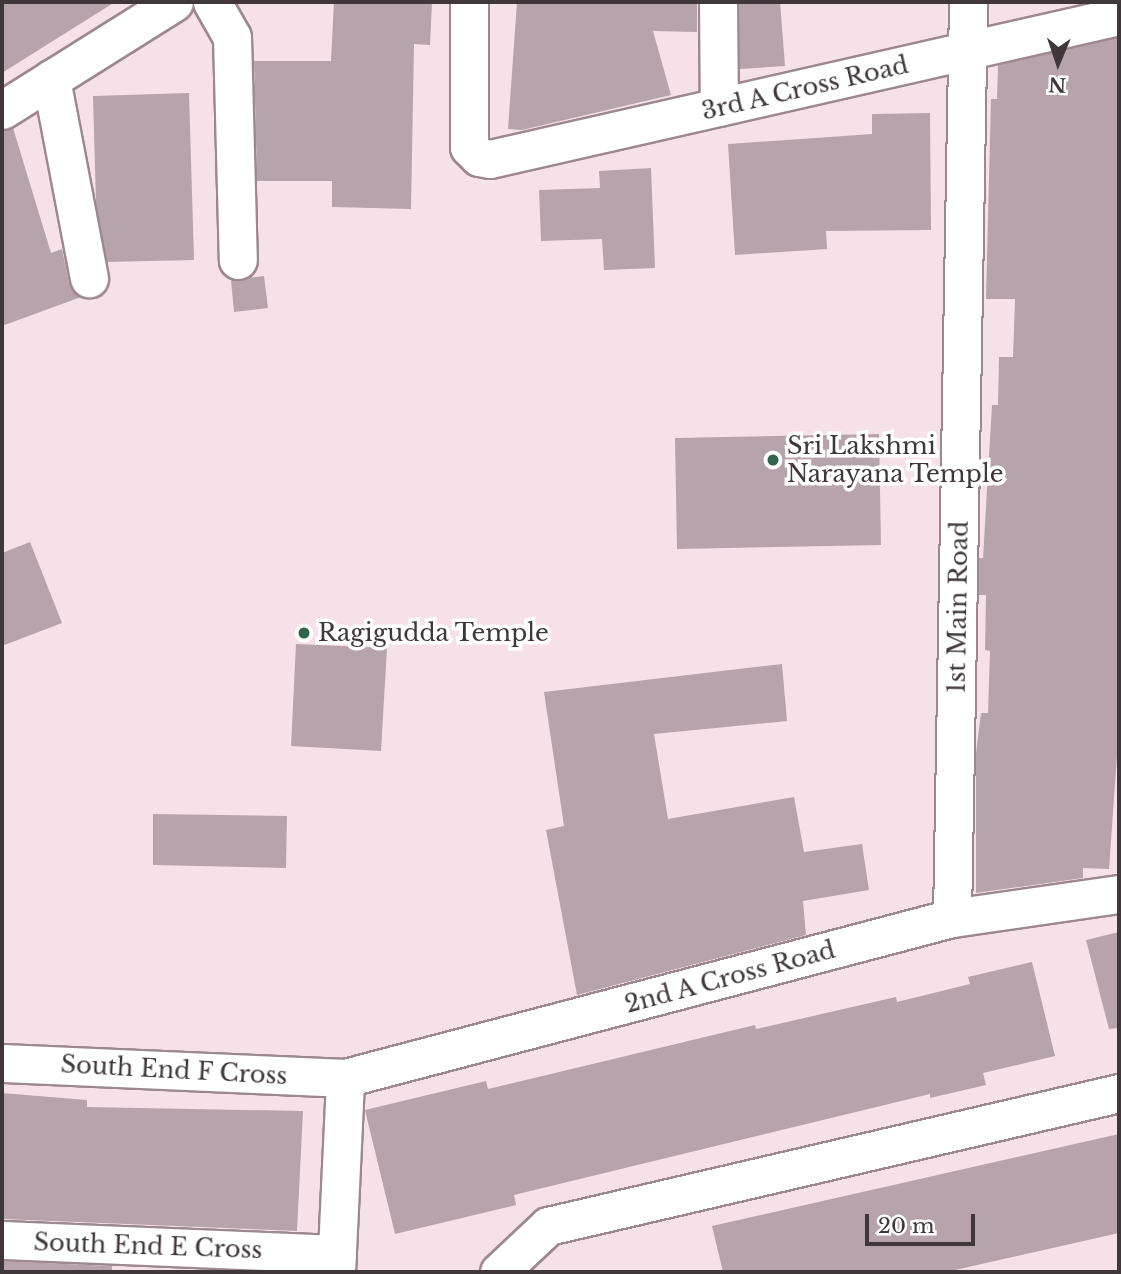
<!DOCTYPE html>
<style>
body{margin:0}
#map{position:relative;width:1121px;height:1274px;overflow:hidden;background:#f6e1e8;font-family:"Libre Baskerville",serif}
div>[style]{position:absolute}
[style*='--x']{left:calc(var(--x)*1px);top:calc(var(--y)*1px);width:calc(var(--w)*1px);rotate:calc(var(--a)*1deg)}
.building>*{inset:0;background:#b7a3ab}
.roads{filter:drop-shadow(2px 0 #9c888f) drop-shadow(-2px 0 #9c888f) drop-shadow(0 2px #9c888f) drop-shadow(0 -2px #9c888f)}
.street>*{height:37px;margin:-18.5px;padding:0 18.5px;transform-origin:18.5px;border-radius:18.5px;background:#fff}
.dots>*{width:19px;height:19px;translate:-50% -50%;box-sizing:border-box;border:4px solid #fff;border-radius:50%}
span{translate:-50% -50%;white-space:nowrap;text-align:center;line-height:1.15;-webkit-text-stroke:7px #fff;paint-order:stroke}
.street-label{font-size:24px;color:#40373a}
.poi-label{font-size:24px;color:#40373a}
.left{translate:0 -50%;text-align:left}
.frame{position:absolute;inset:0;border:4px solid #40373a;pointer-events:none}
.north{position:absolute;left:1023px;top:28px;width:70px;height:70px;-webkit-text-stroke:5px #fff;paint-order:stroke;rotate:182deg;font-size:19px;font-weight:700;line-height:28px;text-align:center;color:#40373a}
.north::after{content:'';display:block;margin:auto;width:24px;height:32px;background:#40373a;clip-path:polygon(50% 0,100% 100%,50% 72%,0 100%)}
.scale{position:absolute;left:865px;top:1214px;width:110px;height:32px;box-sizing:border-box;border:4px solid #40373a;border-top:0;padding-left:9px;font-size:21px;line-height:24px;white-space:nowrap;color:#40373a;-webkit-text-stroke:5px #fff;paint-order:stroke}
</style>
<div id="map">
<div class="building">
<div style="clip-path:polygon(2px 2px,115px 2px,2px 73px)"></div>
<div style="clip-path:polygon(334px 2px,432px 2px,430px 45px,414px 44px,411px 209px,332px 207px,332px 181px,257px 181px,254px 61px,331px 61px)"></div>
<div style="clip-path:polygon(517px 2px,697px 2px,697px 32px,653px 31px,671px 95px,522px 130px,508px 129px)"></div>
<div style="clip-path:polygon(739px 2px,780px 2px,785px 66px,740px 69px)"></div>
<div style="clip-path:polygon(1119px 37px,1119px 728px,1109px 869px,1083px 868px,1083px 878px,976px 893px,976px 753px,981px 713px,988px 713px,990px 651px,985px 650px,986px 595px,979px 595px,979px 558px,983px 558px,992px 405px,998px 405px,999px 357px,1013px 357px,1015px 299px,986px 299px,991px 99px,997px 99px,998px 65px)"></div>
<div style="clip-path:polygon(189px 93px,194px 260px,107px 262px,96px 203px,93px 96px)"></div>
<div style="clip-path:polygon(930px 113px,931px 230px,826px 231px,827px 249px,735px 255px,728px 144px,872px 134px,872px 114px)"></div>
<div style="clip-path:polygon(13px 128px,51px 253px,62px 249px,69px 283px,81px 297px,2px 326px,2px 131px)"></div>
<div style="clip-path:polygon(651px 168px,655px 268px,604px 270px,602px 239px,541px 241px,539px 190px,600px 188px,599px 171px)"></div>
<div style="clip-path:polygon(264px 276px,268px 308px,234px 312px,231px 280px)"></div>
<div style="clip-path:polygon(879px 434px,881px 545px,677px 549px,675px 438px)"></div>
<div style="clip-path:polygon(30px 542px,62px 623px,2px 646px,2px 553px)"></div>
<div style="clip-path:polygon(296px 644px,387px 648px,381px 751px,291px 746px)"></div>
<div style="clip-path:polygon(782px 664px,787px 721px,654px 734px,668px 819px,794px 797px,804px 852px,862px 844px,869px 890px,803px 901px,806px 935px,577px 995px,546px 830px,564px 826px,544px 692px)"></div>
<div style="clip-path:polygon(153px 814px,287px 816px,286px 868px,153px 865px)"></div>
<div style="clip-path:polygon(1119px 932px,1119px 1028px,1109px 1029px,1086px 940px)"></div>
<div style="clip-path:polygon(1032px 962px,1055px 1056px,983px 1073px,986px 1085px,930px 1098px,930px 1094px,514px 1195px,516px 1205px,395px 1234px,365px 1110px,486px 1081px,488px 1089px,755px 1025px,756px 1029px,896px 997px,897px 1002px,970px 984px,968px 977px)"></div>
<div style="clip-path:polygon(2px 1093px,87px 1100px,87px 1107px,303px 1111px,297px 1231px,2px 1219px)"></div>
<div style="clip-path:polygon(1119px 1134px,1119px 1233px,946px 1272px,723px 1272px,712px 1226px)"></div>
<div style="clip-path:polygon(2px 1261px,112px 1266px,112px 1272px,2px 1272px)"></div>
</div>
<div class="roads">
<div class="street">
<div style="--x:212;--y:2;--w:40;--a:60.3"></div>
<div style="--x:232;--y:37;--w:223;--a:88.5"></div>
<div style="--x:469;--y:2;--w:145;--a:90"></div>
<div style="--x:469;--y:147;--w:14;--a:45"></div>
<div style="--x:479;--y:157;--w:11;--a:10"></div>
<div style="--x:490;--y:159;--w:645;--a:-12.81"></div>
<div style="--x:718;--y:2;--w:105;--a:89.5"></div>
<div style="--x:51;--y:79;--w:203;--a:79.2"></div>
<div style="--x:2;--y:110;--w:203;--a:-32.1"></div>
<div style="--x:952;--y:918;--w:916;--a:-89"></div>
<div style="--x:2;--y:1063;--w:343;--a:2.5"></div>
<div style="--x:345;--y:1078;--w:628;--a:-14.77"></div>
<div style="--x:952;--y:918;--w:169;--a:-8.2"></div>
<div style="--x:2;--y:1240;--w:335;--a:2.4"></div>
<div style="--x:336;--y:1272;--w:194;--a:-87.3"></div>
<div style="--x:499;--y:1272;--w:67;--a:-43.2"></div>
<div style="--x:548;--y:1226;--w:586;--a:-13.11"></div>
</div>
</div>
<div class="dots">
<div style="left:773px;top:460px;background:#2f654a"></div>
<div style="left:304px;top:633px;background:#2f654a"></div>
</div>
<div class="street-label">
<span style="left:805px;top:88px;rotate:-13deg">3rd A Cross Road</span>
<span style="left:958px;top:607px;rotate:-89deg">1st Main Road</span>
<span style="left:730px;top:977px;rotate:-15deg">2nd A Cross Road</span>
<span style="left:174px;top:1070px;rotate:3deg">South End F Cross</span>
<span style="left:148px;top:1246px;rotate:2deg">South End E Cross</span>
</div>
<div class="poi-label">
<span class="left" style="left:787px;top:460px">Sri Lakshmi<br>Narayana Temple</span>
<span class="left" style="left:318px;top:633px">Ragigudda Temple</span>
</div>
<div class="frame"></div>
<div class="north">N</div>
<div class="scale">20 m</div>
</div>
